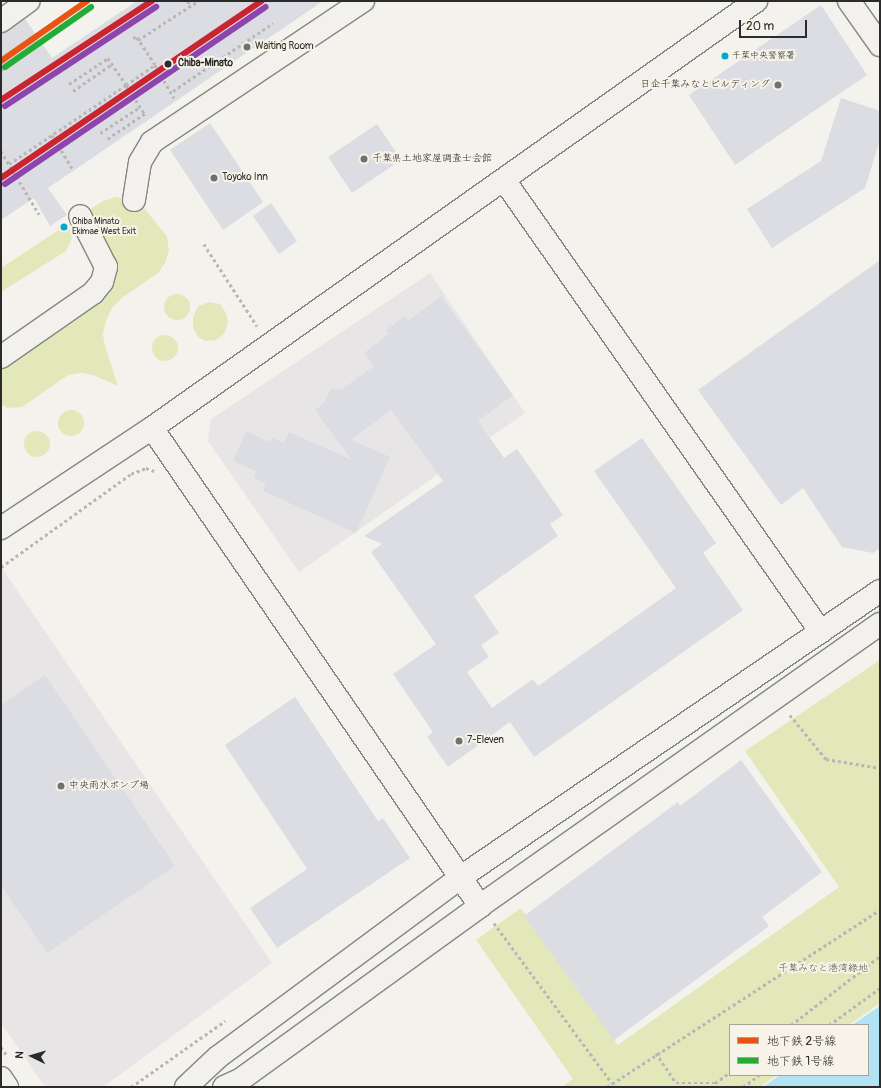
<!DOCTYPE html>
<meta charset="utf-8">
<style>
body{margin:0}
#map{position:relative;width:881px;height:1088px;overflow:hidden;background:#f4f2ec;font-family:Pangolin,"Klee One",sans-serif}
div>[style]{position:absolute}
[style*='--x']{left:calc(var(--x)*1px);top:calc(var(--y)*1px);width:calc(var(--w)*1px);rotate:calc(var(--a)*1deg)}
.built>*{inset:0;background:#e7e5e6}
.green>*{inset:0;background:#e2e8ba}
.round{border-radius:50%}
.water>*{inset:0;background:#b2e3f4}
.building>*{inset:0;background:#dcdce3}
.path>*{height:2.5px;margin-top:-1.25px;transform-origin:0;background:repeating-linear-gradient(90deg,#b8b7b5 0 3px,transparent 0 6px)}
.roads{filter:drop-shadow(1px 0 #858582) drop-shadow(-1px 0 #858582) drop-shadow(0 1px #858582) drop-shadow(0 -1px #858582)}
.minor>*{height:22px;margin:-11px;padding:0 11px;transform-origin:11px;border-radius:11px;background:#f2f1ed}
.tertiary>*{height:22px;margin:-11px;padding:0 11px;transform-origin:11px;border-radius:11px;background:#f2f1ed}
.rail-1>*{height:6px;margin:-3px;padding:0 3px;transform-origin:3px;border-radius:3px;background:#c9242f}
.rail-2>*{height:6px;margin:-3px;padding:0 3px;transform-origin:3px;border-radius:3px;background:#8e44ad}
.metro-1>*{height:6px;margin:-3px;padding:0 3px;transform-origin:3px;border-radius:3px;background:#ea5413}
.metro-2>*{height:6px;margin:-3px;padding:0 3px;transform-origin:3px;border-radius:3px;background:#23ac38}
.dots>*{width:11px;height:11px;translate:-50% -50%;box-sizing:border-box;border:2px solid #f7f3e8;border-radius:50%}
span{translate:-50% -50%;white-space:nowrap;text-align:center;line-height:1.15;-webkit-text-stroke:4px #f7f3e8;paint-order:stroke}
.bus-label{font-size:9px;color:#2b2b2b}
.left{translate:0 -50%;text-align:left}
.poi-label{font-size:10px;color:#2b2b2b}
.right{translate:-100% -50%;text-align:right}
.stop-label{font-size:10px;color:#2b2b2b;font-weight:700}
.park-label{font-size:10px;color:#555845}
.frame{position:absolute;inset:0;border:2px solid #2b2b2b;pointer-events:none}
.legend{position:absolute;left:729px;top:1024px;width:140px;height:52px;box-sizing:border-box;background:#f7f3e8;border:1px solid #a5a39c;margin:0;padding:5px 7px;list-style:none;font-size:12px;color:#2b2b2b}
.legend li{display:flex;align-items:center;gap:8px;height:20px}
.legend b{width:20px;border:1px solid #a5a39c}
.north{position:absolute;left:12px;top:1036px;width:40px;height:40px;-webkit-text-stroke:3px #f7f3e8;paint-order:stroke;rotate:275deg;font-size:11px;font-weight:700;line-height:16px;text-align:center;color:#2b2b2b}
.north::after{content:'';display:block;margin:auto;width:14px;height:18px;background:#2b2b2b;clip-path:polygon(50% 0,100% 100%,50% 72%,0 100%)}
.scale{position:absolute;left:739px;top:20px;width:68px;height:18px;box-sizing:border-box;border:2px solid #2b2b2b;border-top:0;padding-left:5px;font-size:12px;line-height:14px;white-space:nowrap;color:#2b2b2b;-webkit-text-stroke:3px #f7f3e8;paint-order:stroke}
</style>
<div id="map">
<div class="built">
<div style="clip-path:polygon(430px 273px,525px 413px,299px 572px,208px 441px,211px 419px)"></div>
<div style="clip-path:polygon(1px 567px,272px 963px,103px 1087px,45px 1087px,1px 1023px)"></div>
</div>
<div class="green">
<div style="clip-path:polygon(116px 197px,134px 200px,143px 207px,167px 236px,169px 251px,165px 263px,158px 273px,123px 297px,112px 308px,106px 321px,103px 333px,104px 343px,118px 386px,93px 375px,81px 373px,68px 375px,22px 407px,8px 408px,1px 404px,1px 357px,102px 282px,80px 216px,103px 201px)"></div>
<div style="clip-path:polygon(68px 224px,72px 238px,66px 251px,1px 292px,1px 268px)"></div>
<div class="round" style="left:164px;top:294px;width:26px;height:26px"></div>
<div style="clip-path:polygon(210px 302px,220px 304px,226px 313px,228px 323px,224px 334px,216px 340px,205px 341px,198px 337px,193px 328px,193px 317px,198px 306px)"></div>
<div class="round" style="left:152px;top:335px;width:26px;height:26px"></div>
<div class="round" style="left:58px;top:410px;width:26px;height:26px"></div>
<div class="round" style="left:24px;top:431px;width:26px;height:26px"></div>
<div style="clip-path:polygon(880px 660px,880px 1003px,849px 1025px,730px 1025px,730px 1075px,777px 1075px,760px 1087px,562px 1087px,573px 1079px,476px 940px,521px 908px,618px 1045px,839px 887px,745px 751px)"></div>
</div>
<div class="water">
<div style="clip-path:polygon(880px 1006px,880px 1087px,763px 1087px,780px 1075px,868px 1075px,868px 1025px,852px 1025px)"></div>
</div>
<div class="building">
<div style="clip-path:polygon(137px 1px,323px 1px,48px 188px,67px 215px,50px 226px,34px 198px,1px 220px,1px 33px,25px 19px,52px 58px)"></div>
<div style="clip-path:polygon(821px 5px,867px 75px,735px 165px,689px 95px)"></div>
<div style="clip-path:polygon(841px 98px,880px 111px,880px 140px,865px 188px,772px 248px,747px 209px,821px 161px)"></div>
<div style="clip-path:polygon(210px 123px,263px 202px,223px 230px,170px 150px)"></div>
<div style="clip-path:polygon(377px 124px,401px 160px,352px 193px,328px 157px)"></div>
<div style="clip-path:polygon(271px 203px,297px 241px,279px 254px,253px 216px)"></div>
<div style="clip-path:polygon(880px 260px,880px 548px,873px 553px,842px 547px,803px 488px,781px 505px,698px 390px)"></div>
<div style="clip-path:polygon(441px 296px,513px 395px,478px 421px,504px 458px,517px 449px,563px 515px,550px 524px,558px 536px,474px 596px,499px 633px,481px 645px,489px 657px,467px 672px,492px 708px,533px 679px,538px 686px,676px 588px,594px 471px,642px 438px,716px 543px,703px 553px,743px 610px,534px 757px,510px 722px,448px 767px,427px 737px,433px 732px,393px 674px,436px 644px,371px 552px,382px 544px,364px 536px,443px 481px,391px 410px,351px 440px,390px 457px,356px 533px,263px 491px,266px 484px,254px 478px,256px 471px,233px 461px,246px 431px,270px 442px,272px 438px,284px 443px,289px 432px,352px 460px,315px 410px,324px 403px,331px 389px,341px 390px,374px 366px,364px 353px,389px 334px,386px 330px,405px 316px,409px 320px)"></div>
<div style="clip-path:polygon(45px 675px,175px 866px,47px 953px,1px 885px,1px 705px)"></div>
<div style="clip-path:polygon(295px 697px,378px 821px,383px 818px,410px 858px,277px 948px,250px 908px,307px 869px,225px 745px)"></div>
<div style="clip-path:polygon(741px 760px,822px 872px,762px 917px,769px 926px,614px 1040px,524px 916px,678px 802px,680px 806px)"></div>
</div>
<div class="path">
<div style="--x:188;--y:1;--w:4;--a:63"></div>
<div style="--x:138;--y:40;--w:72;--a:-33"></div>
<div style="--x:221;--y:58;--w:7;--a:56"></div>
<div style="--x:225;--y:64;--w:2;--a:-27"></div>
<div style="--x:155;--y:65;--w:38;--a:60"></div>
<div style="--x:1;--y:70;--w:35;--a:-37"></div>
<div style="--x:69;--y:84;--w:47;--a:-33.7"></div>
<div style="--x:108;--y:58;--w:32;--a:56"></div>
<div style="--x:126;--y:85;--w:35;--a:-35"></div>
<div style="--x:155;--y:65;--w:34;--a:-124"></div>
<div style="--x:136;--y:37;--w:4;--a:146"></div>
<div style="--x:73;--y:91;--w:47;--a:-34.7"></div>
<div style="--x:173;--y:91;--w:121;--a:-34.2"></div>
<div style="--x:100;--y:133;--w:48;--a:-33"></div>
<div style="--x:52;--y:135;--w:42;--a:58.6"></div>
<div style="--x:1;--y:151;--w:74;--a:58.9"></div>
<div style="--x:9;--y:164;--w:141;--a:-34"></div>
<div style="--x:126;--y:85;--w:35;--a:57"></div>
<div style="--x:145;--y:114;--w:48;--a:146"></div>
<div style="--x:204;--y:244;--w:98;--a:57.1"></div>
<div style="--x:1;--y:567;--w:160;--a:-35.6"></div>
<div style="--x:131;--y:474;--w:16;--a:-22"></div>
<div style="--x:146;--y:468;--w:9;--a:21"></div>
<div style="--x:790;--y:715;--w:57;--a:50.7"></div>
<div style="--x:826;--y:759;--w:55;--a:9.5"></div>
<div style="--x:494;--y:923;--w:199;--a:53.6"></div>
<div style="--x:791;--y:1025;--w:113;--a:-37.8"></div>
<div style="--x:829;--y:1025;--w:63;--a:-36"></div>
<div style="--x:1;--y:1047;--w:12;--a:55"></div>
<div style="--x:656;--y:1053;--w:36;--a:56"></div>
<div style="--x:676;--y:1083;--w:39;--a:0"></div>
<div style="--x:715;--y:1083;--w:19;--a:-36"></div>
<div style="--x:131;--y:1087;--w:115;--a:-35.1"></div>
<div style="--x:607;--y:1087;--w:325;--a:-33"></div>
<div style="--x:743;--y:1087;--w:20;--a:-37"></div>
</div>
<div class="roads">
<div class="minor">
<div style="--x:849;--y:1;--w:54;--a:54.8"></div>
<div style="--x:504;--y:180;--w:552;--a:54.96"></div>
<div style="--x:134;--y:200;--w:38;--a:-81"></div>
<div style="--x:140;--y:162;--w:23;--a:-59"></div>
<div style="--x:152;--y:142;--w:254;--a:-33.8"></div>
<div style="--x:1;--y:357;--w:112;--a:-34.8"></div>
<div style="--x:93;--y:293;--w:14;--a:-51"></div>
<div style="--x:102;--y:282;--w:16;--a:-75"></div>
<div style="--x:106;--y:267;--w:57;--a:-117"></div>
</div>
<div class="tertiary">
<div style="--x:1;--y:21;--w:34;--a:-36"></div>
<div style="--x:152;--y:428;--w:580;--a:55.54"></div>
<div style="--x:1;--y:528;--w:181;--a:-33.5"></div>
<div style="--x:152;--y:428;--w:740;--a:-35.26"></div>
<div style="--x:1;--y:1078;--w:11;--a:56"></div>
<div style="--x:186;--y:1087;--w:44;--a:-43.2"></div>
<div style="--x:218;--y:1057;--w:302;--a:-36.5"></div>
<div style="--x:461;--y:877;--w:507;--a:-34.32"></div>
<div style="--x:224;--y:1087;--w:17;--a:-24"></div>
<div style="--x:240;--y:1080;--w:296;--a:-35.9"></div>
<div style="--x:480;--y:906;--w:489;--a:-35.2"></div>
</div>
</div>
<div class="rail-1">
<div style="--x:1;--y:100;--w:181;--a:-33.3"></div>
<div style="--x:1;--y:178;--w:315;--a:-34.2"></div>
</div>
<div class="rail-2">
<div style="--x:5;--y:106;--w:181;--a:-33.3"></div>
<div style="--x:5;--y:184;--w:315;--a:-34.2"></div>
</div>
<div class="metro-1">
<div style="--x:1;--y:61;--w:105;--a:-34.9"></div>
</div>
<div class="metro-2">
<div style="--x:5;--y:67;--w:105;--a:-34.9"></div>
</div>
<div class="dots">
<div style="left:247px;top:47px;background:#71716f"></div>
<div style="left:725px;top:56px;background:#00a9ce"></div>
<div style="left:168px;top:64px;background:#2b2b2b"></div>
<div style="left:778px;top:85px;background:#71716f"></div>
<div style="left:364px;top:159px;background:#71716f"></div>
<div style="left:214px;top:178px;background:#71716f"></div>
<div style="left:64px;top:227px;background:#00a9ce"></div>
<div style="left:459px;top:741px;background:#71716f"></div>
<div style="left:61px;top:786px;background:#71716f"></div>
</div>
<div class="bus-label">
<span class="left" style="left:732px;top:56px">千葉中央警察署</span>
<span class="left" style="left:72px;top:227px">Chiba Minato<br>Ekimae West Exit</span>
</div>
<div class="poi-label">
<span class="left" style="left:255px;top:47px">Waiting Room</span>
<span class="right" style="left:770px;top:85px">日企千葉みなとビルディング</span>
<span class="left" style="left:372px;top:159px">千葉県土地家屋調査士会館</span>
<span class="left" style="left:222px;top:178px">Toyoko Inn</span>
<span class="left" style="left:467px;top:741px">7-Eleven</span>
<span class="left" style="left:69px;top:786px">中央雨水ポンプ場</span>
</div>
<div class="stop-label">
<span class="left" style="left:178px;top:64px">Chiba-Minato</span>
</div>
<div class="park-label">
<span style="left:823px;top:969px">千葉みなと港湾緑地</span>
</div>
<div class="frame"></div>
<ul class="legend">
<li><b style="height:5px;background:#ea5413"></b>地下鉄 2号線</li>
<li><b style="height:5px;background:#23ac38"></b>地下鉄 1号線</li>
</ul>
<div class="north">N</div>
<div class="scale">20 m</div>
</div>
